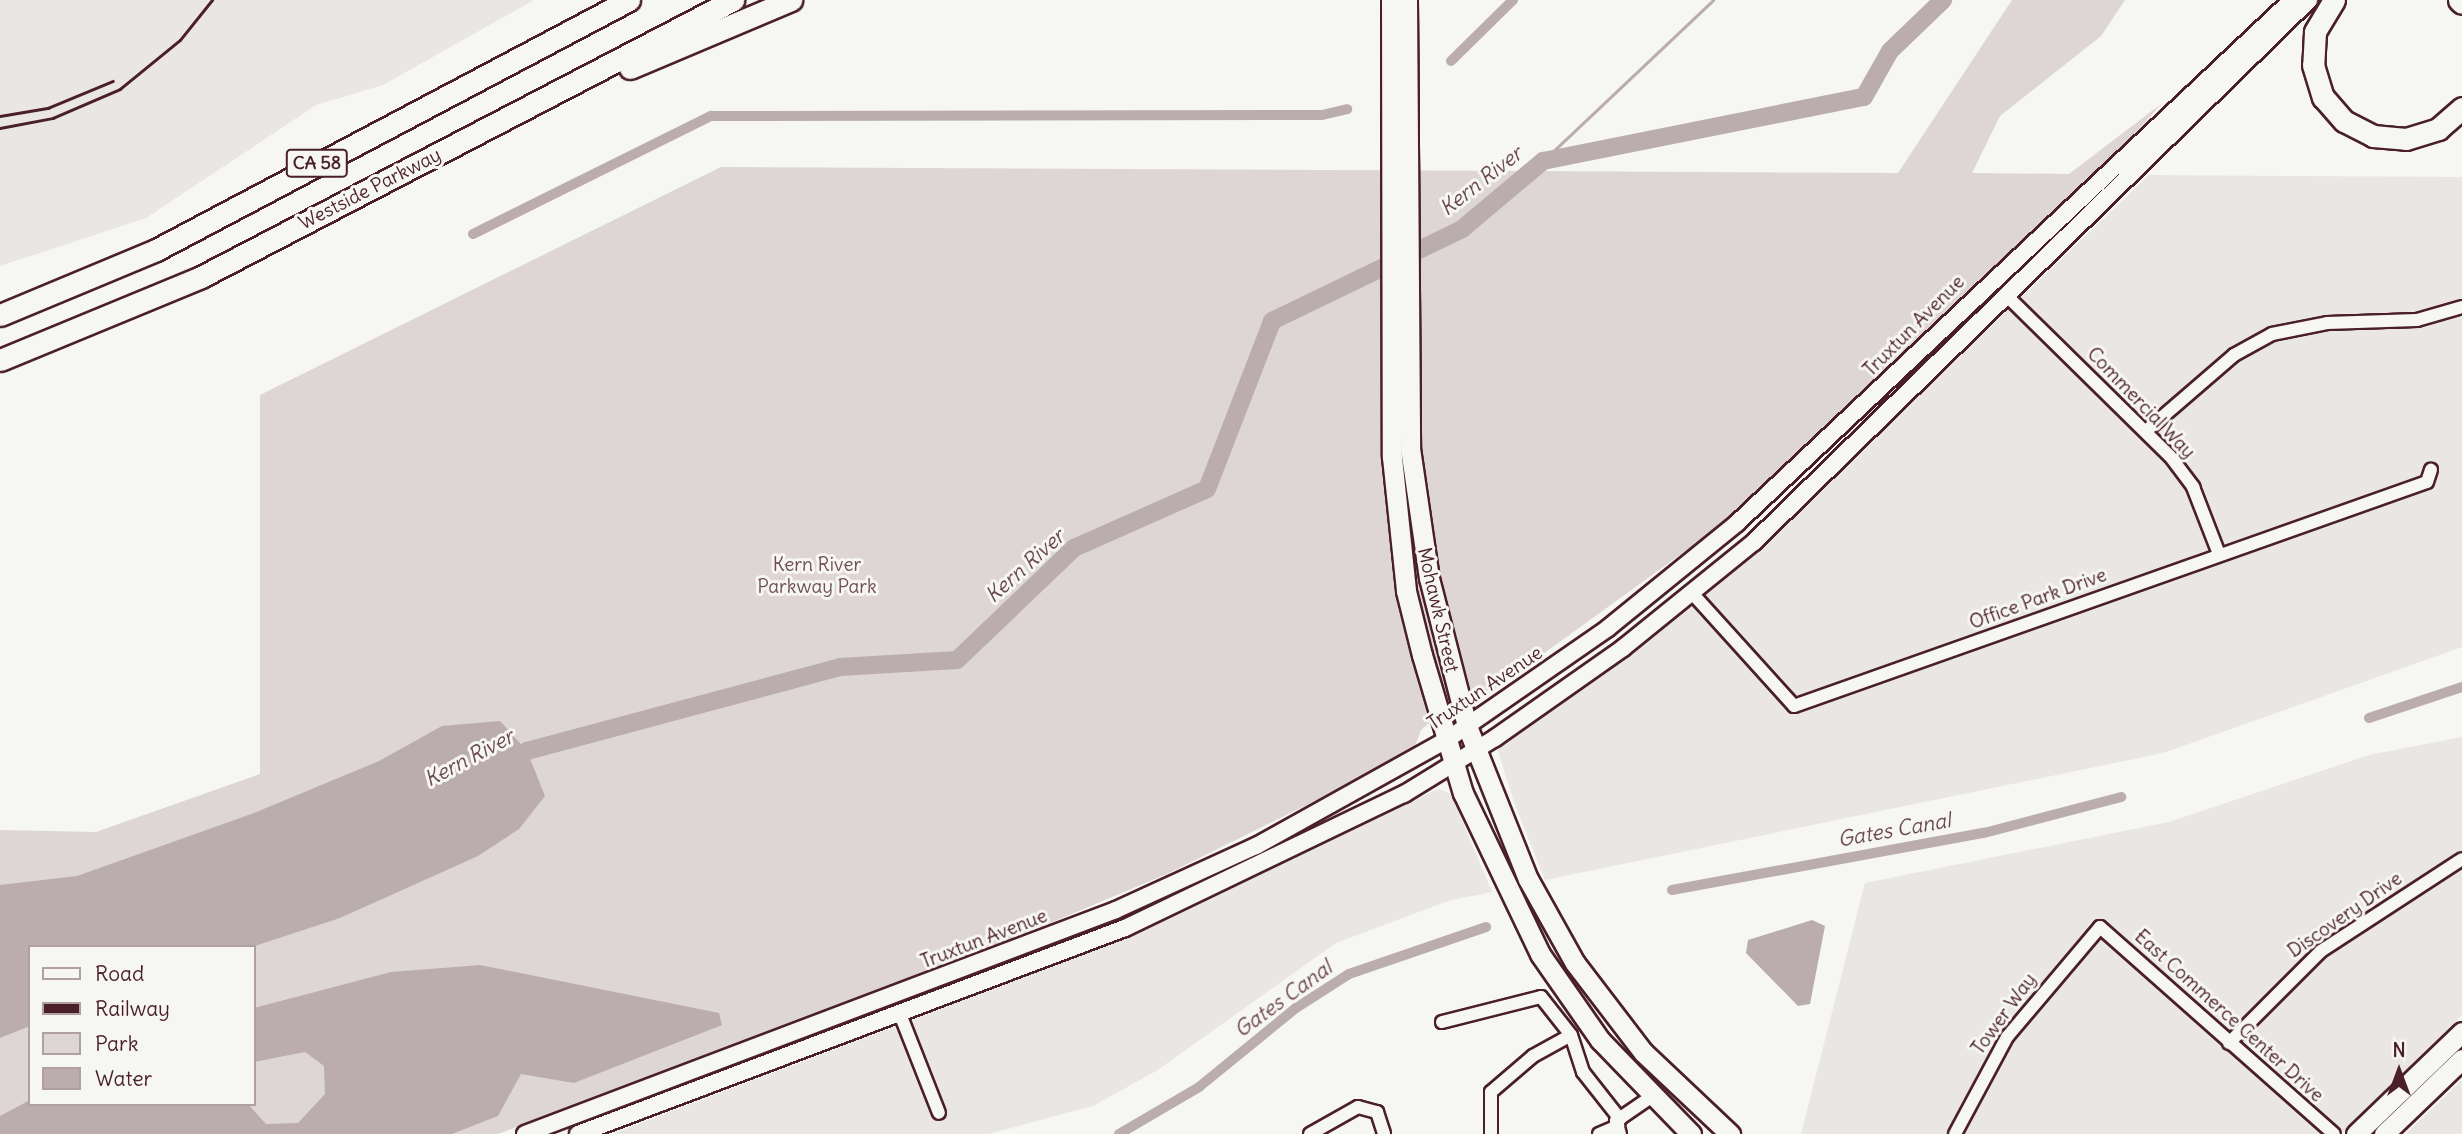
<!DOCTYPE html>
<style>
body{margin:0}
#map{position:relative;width:2462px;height:1134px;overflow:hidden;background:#f6f6f2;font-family:Delius,sans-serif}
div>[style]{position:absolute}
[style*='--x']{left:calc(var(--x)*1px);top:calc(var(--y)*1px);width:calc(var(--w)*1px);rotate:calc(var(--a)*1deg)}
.built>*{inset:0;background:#e9e6e3}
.green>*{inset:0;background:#ddd6d5}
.water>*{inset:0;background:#bbadae}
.stream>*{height:2.5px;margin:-1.25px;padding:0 1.25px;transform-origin:1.25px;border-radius:1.25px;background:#bbadae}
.canal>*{height:10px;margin:-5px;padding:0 5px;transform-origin:5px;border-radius:5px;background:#bbadae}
.river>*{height:18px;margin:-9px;padding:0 9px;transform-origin:9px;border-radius:9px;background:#bbadae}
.roads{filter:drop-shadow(2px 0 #4a1f2b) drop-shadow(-2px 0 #4a1f2b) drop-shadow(0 2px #4a1f2b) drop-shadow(0 -2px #4a1f2b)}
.minor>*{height:12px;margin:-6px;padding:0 6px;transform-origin:6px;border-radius:6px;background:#f6f6f2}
.secondary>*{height:16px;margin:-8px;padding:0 8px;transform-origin:8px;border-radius:8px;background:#f6f6f2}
.primary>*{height:19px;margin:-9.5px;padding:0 9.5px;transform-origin:9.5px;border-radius:9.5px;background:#f6f6f2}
.motorway>*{height:21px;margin:-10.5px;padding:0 10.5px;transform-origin:10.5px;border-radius:10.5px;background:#f6f6f2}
.rail>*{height:2.5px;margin:-1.25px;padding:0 1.25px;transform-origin:1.25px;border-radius:1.25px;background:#4a1f2b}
span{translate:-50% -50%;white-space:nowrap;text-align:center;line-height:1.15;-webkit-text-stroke:6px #f6f6f2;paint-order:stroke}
.shield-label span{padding:2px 5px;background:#f6f6f2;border:2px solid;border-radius:5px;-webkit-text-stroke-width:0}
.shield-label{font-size:18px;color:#4a1f2b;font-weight:700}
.street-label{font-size:19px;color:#4a1f2b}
.park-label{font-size:19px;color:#6f4d56}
.water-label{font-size:21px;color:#6c4a52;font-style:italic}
.legend{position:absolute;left:28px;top:945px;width:228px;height:161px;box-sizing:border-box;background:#f6f6f2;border:2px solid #b1a0a2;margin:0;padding:9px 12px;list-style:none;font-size:21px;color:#4a1f2b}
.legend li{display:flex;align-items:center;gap:14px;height:35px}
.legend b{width:35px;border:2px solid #b1a0a2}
.north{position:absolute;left:2364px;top:1036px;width:70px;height:70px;-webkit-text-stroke:5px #f6f6f2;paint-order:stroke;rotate:0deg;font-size:19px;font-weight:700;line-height:28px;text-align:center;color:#4a1f2b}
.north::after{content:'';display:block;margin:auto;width:24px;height:32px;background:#4a1f2b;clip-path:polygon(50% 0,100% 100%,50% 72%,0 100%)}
</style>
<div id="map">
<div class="built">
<div style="clip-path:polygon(0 0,534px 0,383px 85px,316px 105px,146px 218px,0 266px)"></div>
<div style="clip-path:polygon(2149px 175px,2462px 177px,2462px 647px,2163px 753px,1545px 880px,1514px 802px,1498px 751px,1502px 741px,1750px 557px)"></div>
<div style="clip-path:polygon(2462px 737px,2462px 1015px,2341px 1134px,1801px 1134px,1865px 883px,2169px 822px,2369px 755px)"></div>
<div style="clip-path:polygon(1438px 789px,1451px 794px,1492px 892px,1448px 901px,1336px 943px,1156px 1071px,1093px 1106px,988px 1134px,612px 1134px,1132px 936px)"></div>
<div style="clip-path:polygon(2462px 1080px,2462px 1134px,2406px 1134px,2420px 1120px)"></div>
</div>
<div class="green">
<div style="clip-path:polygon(evenodd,2012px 0,2125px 0,2101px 36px,2000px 116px,1972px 173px,2069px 174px,2161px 104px,2097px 176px,1728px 520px,1485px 696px,1469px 690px,1421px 730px,1415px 746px,1373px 772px,1169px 873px,1029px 932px,498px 1134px,0 1134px,0 830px,96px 832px,260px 774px,260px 395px,721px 167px,1898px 173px,2012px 0,30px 947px,254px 947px,254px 1104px,30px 1104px,30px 947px)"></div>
</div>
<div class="water">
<div style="clip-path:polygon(500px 721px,527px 751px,545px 796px,519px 829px,478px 856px,340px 918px,252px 947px,30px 947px,30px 1026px,0 1038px,0 885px,77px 876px,254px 813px,379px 761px,442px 726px)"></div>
<div style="clip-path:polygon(1812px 920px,1825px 926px,1810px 1004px,1798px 1006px,1746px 953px,1748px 940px)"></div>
<div style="clip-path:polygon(480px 965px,719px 1013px,722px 1025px,574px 1083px,521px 1074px,498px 1116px,452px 1134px,0 1134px,0 1116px,30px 1100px,248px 1104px,266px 1124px,298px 1123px,325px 1094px,324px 1066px,305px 1052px,254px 1062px,254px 1008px,391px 972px)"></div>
</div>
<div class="stream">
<div style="--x:1543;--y:161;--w:234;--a:-43.4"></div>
</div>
<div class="canal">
<div style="--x:1451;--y:61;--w:87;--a:-44.5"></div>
<div style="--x:473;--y:234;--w:266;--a:-26.4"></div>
<div style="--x:711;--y:116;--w:611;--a:-0.09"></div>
<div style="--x:1322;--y:115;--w:26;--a:-13"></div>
<div style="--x:2369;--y:718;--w:98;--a:-18.4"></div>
<div style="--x:1672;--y:890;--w:317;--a:-10.4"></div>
<div style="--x:1984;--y:833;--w:142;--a:-14.7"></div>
<div style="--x:1119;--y:1134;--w:93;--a:-30.4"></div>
<div style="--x:1199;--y:1087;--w:125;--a:-39.2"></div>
<div style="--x:1296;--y:1008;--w:63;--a:-32.7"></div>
<div style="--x:1349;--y:974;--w:145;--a:-18.9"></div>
</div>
<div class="river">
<div style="--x:507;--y:762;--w:23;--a:-29"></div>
<div style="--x:527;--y:751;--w:324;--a:-15"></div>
<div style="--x:840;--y:667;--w:117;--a:-3.4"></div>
<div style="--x:957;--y:660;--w:162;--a:-43.7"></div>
<div style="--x:1074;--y:548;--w:145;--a:-23.9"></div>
<div style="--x:1207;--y:489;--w:180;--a:-68.8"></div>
<div style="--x:1272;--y:321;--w:211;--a:-25.8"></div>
<div style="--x:1462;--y:229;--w:106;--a:-40"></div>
<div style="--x:1543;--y:161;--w:327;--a:-11.3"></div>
<div style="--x:1864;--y:97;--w:53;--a:-60.5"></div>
<div style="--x:1890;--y:51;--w:74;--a:-43.9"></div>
</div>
<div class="roads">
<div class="minor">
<div style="--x:2008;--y:297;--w:227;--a:44.5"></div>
<div style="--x:2170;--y:456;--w:39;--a:53"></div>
<div style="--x:2193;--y:487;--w:72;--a:68.8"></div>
<div style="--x:2146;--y:431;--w:116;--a:-40.8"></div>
<div style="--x:2234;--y:355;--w:43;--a:-28.9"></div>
<div style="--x:2272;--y:334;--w:56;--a:-11.3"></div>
<div style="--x:2327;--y:323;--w:90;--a:-1.9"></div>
<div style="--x:2417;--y:320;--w:47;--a:-16.1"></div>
<div style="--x:1692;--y:593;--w:152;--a:47.9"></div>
<div style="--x:1794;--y:706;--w:671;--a:-19.49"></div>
<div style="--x:2427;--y:482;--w:13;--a:-72"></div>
<div style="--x:900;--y:1014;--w:106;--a:68.5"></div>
<div style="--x:1442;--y:1022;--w:102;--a:-14.2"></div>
<div style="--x:1541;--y:997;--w:48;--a:51.7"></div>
<div style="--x:1571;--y:1035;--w:39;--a:72"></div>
<div style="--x:1583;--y:1072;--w:60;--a:51.8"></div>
<div style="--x:2229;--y:1043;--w:130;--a:-45"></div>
<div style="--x:2321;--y:951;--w:168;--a:-33.1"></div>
<div style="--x:1310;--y:1134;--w:55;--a:-29.4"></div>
<div style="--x:1358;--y:1107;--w:20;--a:15"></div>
<div style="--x:1377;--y:1112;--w:23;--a:72"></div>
<div style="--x:1491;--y:1134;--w:42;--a:-90"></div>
<div style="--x:1491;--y:1092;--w:55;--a:-40.6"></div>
<div style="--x:1533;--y:1056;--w:43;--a:-28.9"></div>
<div style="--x:1599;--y:1134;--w:21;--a:-23"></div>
<div style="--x:1620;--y:1134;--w:14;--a:-107"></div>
<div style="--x:1616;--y:1121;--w:42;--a:-34.4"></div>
<div style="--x:1955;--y:1134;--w:110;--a:-61.8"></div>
<div style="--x:2007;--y:1037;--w:144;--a:-49.8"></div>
<div style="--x:2100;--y:927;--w:312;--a:41.5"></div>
</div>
<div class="secondary">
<div style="--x:525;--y:1134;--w:632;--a:-20.76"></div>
<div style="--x:1116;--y:910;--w:154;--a:-24.6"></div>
<div style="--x:1256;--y:846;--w:216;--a:-29.1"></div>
<div style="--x:1445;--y:741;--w:198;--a:-34.7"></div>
<div style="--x:1608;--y:628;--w:166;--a:-39.1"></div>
<div style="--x:1737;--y:523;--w:763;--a:-43.3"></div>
<div style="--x:578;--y:1134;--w:585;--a:-20.64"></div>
<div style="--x:1125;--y:928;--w:310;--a:-25.7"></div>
<div style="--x:1404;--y:794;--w:107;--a:-31.6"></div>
<div style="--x:1495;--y:738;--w:156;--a:-35.1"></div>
<div style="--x:1623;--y:648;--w:169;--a:-39"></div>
<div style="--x:1754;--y:542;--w:776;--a:-44.32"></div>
</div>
<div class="primary">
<div style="--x:1391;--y:0;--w:457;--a:89.9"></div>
<div style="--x:1392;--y:457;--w:135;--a:84"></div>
<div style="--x:1406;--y:591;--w:66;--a:76"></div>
<div style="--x:1422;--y:655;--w:144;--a:73.5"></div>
<div style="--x:1463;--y:793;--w:178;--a:64.4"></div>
<div style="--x:1540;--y:954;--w:105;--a:55.1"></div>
<div style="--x:1600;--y:1040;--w:131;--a:45.9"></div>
<div style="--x:1407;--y:0;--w:448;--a:89.6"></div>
<div style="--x:1410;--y:448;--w:131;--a:81.7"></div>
<div style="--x:1429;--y:578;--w:153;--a:75.6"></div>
<div style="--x:1467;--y:726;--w:165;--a:68.3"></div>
<div style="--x:1528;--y:879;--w:96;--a:60.8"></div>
<div style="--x:1575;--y:963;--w:112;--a:52.6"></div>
<div style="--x:1643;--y:1052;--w:120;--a:43.3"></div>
<div style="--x:2356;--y:1134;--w:147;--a:-43.9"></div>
<div style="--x:2384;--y:1134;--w:108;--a:-43.9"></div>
</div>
<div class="motorway">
<div style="--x:2334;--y:0;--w:37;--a:121"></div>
<div style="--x:2315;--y:32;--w:33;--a:93"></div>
<div style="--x:2313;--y:65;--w:34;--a:73"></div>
<div style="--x:2323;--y:97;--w:32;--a:49"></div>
<div style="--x:2344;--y:121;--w:33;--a:27"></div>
<div style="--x:2373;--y:136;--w:33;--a:5"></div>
<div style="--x:2406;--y:139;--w:34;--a:-17"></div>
<div style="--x:2438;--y:129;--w:32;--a:-41"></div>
<div style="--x:2459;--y:0;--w:4;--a:45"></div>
<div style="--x:630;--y:68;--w:175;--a:-22.9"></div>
<div style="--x:0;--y:315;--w:169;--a:-22.6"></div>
<div style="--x:156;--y:250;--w:535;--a:-27.86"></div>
<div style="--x:0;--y:360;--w:217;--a:-22.4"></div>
<div style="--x:201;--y:277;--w:600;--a:-27.5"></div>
</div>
</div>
<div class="rail">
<div style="--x:0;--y:116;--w:49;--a:-9.5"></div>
<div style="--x:48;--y:108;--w:70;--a:-22.6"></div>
<div style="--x:0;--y:128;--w:54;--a:-10.7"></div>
<div style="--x:53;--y:118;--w:73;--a:-23.4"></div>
<div style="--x:120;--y:89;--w:77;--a:-39.2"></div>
<div style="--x:180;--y:40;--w:51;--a:-51.3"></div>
</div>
<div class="shield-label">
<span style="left:317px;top:163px">CA 58</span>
</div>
<div class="street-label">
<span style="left:370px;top:189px;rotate:-27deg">Westside Parkway</span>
<span style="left:1914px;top:326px;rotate:-45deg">Truxtun Avenue</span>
<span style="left:2141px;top:403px;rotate:46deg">Commercial Way</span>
<span style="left:2038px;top:599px;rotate:-20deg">Office Park Drive</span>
<span style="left:1438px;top:610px;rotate:77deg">Mohawk Street</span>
<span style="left:1485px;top:688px;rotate:-34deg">Truxtun Avenue</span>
<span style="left:2345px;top:915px;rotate:-35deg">Discovery Drive</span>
<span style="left:984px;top:939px;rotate:-21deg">Truxtun Avenue</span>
<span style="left:2004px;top:1014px;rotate:-54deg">Tower Way</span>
<span style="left:2229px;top:1016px;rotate:42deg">East Commerce Center Drive</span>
</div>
<div class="park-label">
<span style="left:817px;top:576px">Kern River<br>Parkway Park</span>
</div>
<div class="water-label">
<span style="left:1481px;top:181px;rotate:-38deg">Kern River</span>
<span style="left:1025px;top:566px;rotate:-42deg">Kern River</span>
<span style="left:469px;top:758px;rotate:-28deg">Kern River</span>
<span style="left:1894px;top:830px;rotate:-10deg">Gates Canal</span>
<span style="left:1283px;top:999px;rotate:-36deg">Gates Canal</span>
</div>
<ul class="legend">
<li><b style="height:9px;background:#f6f6f2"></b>Road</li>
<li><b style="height:9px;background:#4a1f2b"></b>Railway</li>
<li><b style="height:19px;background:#ddd6d5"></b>Park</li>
<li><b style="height:19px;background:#bbadae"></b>Water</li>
</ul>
<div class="north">N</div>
</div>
